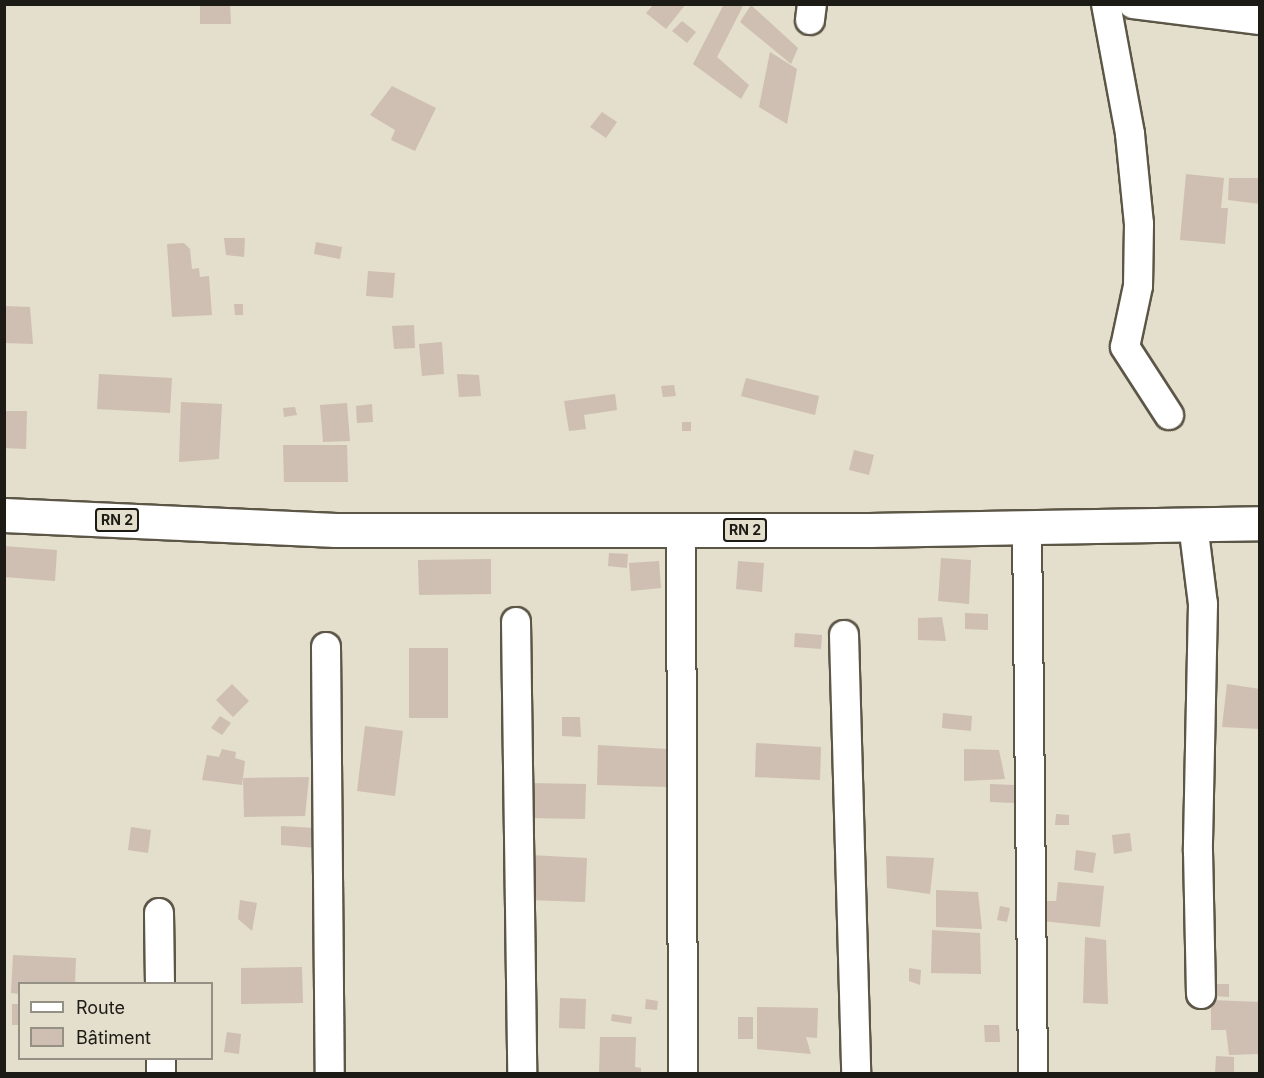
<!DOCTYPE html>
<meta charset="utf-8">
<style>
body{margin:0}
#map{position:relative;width:1264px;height:1078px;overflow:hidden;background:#e4decc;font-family:Inter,sans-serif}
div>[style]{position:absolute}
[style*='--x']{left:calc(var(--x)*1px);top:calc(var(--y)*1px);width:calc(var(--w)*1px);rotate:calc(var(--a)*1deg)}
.building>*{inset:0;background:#cebfb2}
.roads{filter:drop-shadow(2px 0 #5c5647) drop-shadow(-2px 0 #5c5647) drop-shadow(0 2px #5c5647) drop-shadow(0 -2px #5c5647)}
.street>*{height:28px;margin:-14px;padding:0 14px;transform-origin:14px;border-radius:14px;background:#fff}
.highway>*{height:33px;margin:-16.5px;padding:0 16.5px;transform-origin:16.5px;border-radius:16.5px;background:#fff}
span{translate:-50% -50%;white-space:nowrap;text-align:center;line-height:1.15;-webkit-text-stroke:5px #e4decc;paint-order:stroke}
.shield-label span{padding:2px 4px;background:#e4decc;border:2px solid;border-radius:4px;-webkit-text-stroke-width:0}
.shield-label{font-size:14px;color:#1d1b15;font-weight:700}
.frame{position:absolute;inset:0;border:6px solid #1d1b15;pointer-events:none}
.legend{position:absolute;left:18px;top:982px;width:195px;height:78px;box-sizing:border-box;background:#e4decc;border:2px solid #949083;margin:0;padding:8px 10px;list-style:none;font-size:18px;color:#1d1b15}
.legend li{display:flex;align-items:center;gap:12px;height:30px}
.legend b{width:30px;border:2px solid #949083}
</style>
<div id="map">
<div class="building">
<div style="clip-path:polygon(200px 4px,230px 4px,231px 24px,200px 24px)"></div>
<div style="clip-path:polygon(654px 4px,686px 4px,666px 29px,646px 13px)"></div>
<div style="clip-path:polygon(724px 4px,744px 4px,717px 57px,749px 85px,741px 99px,693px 64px)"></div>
<div style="clip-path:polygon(751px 5px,798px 48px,791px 64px,740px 22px)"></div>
<div style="clip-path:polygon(682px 21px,696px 32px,687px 43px,672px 31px)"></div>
<div style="clip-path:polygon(770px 52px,797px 69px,787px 124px,759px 107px)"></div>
<div style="clip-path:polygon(392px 86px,436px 108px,415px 151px,391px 140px,395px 130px,370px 115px)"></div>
<div style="clip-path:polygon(602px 112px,617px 122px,606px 138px,590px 127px)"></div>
<div style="clip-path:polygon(1186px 174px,1224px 178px,1221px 208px,1228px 208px,1225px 244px,1180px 240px)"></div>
<div style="clip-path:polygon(1229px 178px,1260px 178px,1260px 204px,1228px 200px)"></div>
<div style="clip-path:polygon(224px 238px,245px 238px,244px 257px,226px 255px)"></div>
<div style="clip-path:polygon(316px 242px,342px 247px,340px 259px,314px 254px)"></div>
<div style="clip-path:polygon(184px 243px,190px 249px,192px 269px,199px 268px,200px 277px,209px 276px,212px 315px,172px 317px,167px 244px)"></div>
<div style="clip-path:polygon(368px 271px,395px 273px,393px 298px,366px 296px)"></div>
<div style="clip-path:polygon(234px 304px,243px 304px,243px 315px,235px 315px)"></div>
<div style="clip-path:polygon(4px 306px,30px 307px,33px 344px,4px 343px)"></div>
<div style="clip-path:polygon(414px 325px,415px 348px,394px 349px,392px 326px)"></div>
<div style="clip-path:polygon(442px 342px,444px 374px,422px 376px,419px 344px)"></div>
<div style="clip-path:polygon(99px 374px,172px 378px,170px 413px,97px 409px)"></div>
<div style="clip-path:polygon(457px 374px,479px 375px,481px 396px,459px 397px)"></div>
<div style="clip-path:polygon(746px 378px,819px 396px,815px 415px,741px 396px)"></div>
<div style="clip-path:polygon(674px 385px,676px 396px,663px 397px,661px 386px)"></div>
<div style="clip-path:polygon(615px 394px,617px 410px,584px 415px,586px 429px,569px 431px,564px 401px)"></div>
<div style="clip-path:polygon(181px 402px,222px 404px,219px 459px,179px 462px)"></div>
<div style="clip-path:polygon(347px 403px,350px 441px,323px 442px,320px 405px)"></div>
<div style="clip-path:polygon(372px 404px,373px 422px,357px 423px,356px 406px)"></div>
<div style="clip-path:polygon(295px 407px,297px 415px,284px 417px,283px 408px)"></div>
<div style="clip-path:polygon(4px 411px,27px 411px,26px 449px,4px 448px)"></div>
<div style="clip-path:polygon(682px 422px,691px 422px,691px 431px,682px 431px)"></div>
<div style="clip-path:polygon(283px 445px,347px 445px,348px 482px,284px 482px)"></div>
<div style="clip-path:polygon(854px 450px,874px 455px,869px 475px,849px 470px)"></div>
<div style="clip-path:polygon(4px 546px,57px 550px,55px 581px,4px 577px)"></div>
<div style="clip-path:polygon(609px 553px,628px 554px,627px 568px,608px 566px)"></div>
<div style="clip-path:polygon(941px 558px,971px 560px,969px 604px,938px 601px)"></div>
<div style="clip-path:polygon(491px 559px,491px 594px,419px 595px,418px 560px)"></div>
<div style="clip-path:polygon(659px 561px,661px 588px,631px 591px,629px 563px)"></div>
<div style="clip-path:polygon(738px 561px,764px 563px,762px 592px,736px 589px)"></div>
<div style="clip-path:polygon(965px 613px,988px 614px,988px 630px,965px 629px)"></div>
<div style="clip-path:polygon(942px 617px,946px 641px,918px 640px,918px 618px)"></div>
<div style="clip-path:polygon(795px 633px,822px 635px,821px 649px,794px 647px)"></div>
<div style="clip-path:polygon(409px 648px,448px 648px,448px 718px,409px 718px)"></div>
<div style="clip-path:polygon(232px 684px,249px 701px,233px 717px,216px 700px)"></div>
<div style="clip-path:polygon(1227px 684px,1260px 689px,1260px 729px,1222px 727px)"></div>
<div style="clip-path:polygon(943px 713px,972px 716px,971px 731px,942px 728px)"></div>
<div style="clip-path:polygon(220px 716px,231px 723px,222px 735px,211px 728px)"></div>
<div style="clip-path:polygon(562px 717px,580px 717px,581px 737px,562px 736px)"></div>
<div style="clip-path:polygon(365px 726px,403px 731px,395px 796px,357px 791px)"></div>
<div style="clip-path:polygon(756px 743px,821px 747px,820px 780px,755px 777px)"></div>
<div style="clip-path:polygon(598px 745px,667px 749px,667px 787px,597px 785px)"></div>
<div style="clip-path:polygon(222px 749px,236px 752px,235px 758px,245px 761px,242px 785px,202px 780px,207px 755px,219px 757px)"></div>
<div style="clip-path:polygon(964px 749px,999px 750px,1005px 779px,964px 781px)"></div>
<div style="clip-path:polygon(309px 777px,305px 816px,244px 817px,243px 778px)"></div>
<div style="clip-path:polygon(526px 783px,586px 784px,585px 819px,526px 818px)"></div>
<div style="clip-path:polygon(990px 784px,1014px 785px,1014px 803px,990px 802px)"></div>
<div style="clip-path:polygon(1056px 814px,1069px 815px,1069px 825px,1055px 825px)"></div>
<div style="clip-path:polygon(281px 826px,314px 828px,316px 848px,281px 845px)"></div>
<div style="clip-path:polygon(131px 827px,151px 830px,148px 853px,128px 850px)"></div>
<div style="clip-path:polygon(1130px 833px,1132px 851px,1114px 854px,1112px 835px)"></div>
<div style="clip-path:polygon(1076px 850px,1096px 853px,1093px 873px,1074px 870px)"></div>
<div style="clip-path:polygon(530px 855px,587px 858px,585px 902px,528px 900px)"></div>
<div style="clip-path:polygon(886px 856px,934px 858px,930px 894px,887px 888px)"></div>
<div style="clip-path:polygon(1058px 882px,1104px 886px,1100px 927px,1042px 921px,1043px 901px,1056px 901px)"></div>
<div style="clip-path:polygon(936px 890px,978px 892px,982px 929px,936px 927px)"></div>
<div style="clip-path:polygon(240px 900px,257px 903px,252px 931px,238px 919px)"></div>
<div style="clip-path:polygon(1000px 906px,1010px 908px,1007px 922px,997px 920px)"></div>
<div style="clip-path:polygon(932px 930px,980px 933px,981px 974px,931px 973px)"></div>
<div style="clip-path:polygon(1085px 937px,1106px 940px,1108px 1004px,1083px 1003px)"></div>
<div style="clip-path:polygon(13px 955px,76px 958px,75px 984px,20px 984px,20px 994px,11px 993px)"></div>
<div style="clip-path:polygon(302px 967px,303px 1003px,241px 1004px,241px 968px)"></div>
<div style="clip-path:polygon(909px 968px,921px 970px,920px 985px,909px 981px)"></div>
<div style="clip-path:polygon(1210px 984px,1229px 984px,1229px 997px,1212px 996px)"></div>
<div style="clip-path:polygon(560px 998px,586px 999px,585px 1029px,559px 1028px)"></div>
<div style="clip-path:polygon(646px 999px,658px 1001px,657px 1010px,645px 1009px)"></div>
<div style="clip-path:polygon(1211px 1000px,1260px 1002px,1260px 1054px,1229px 1055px,1226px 1030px,1211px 1030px)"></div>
<div style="clip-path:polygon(12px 1004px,20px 1004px,20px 1025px,12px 1025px)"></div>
<div style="clip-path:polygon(757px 1007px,818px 1008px,817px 1038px,806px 1037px,811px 1054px,757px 1049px)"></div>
<div style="clip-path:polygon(612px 1014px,632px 1017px,631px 1024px,611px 1021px)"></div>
<div style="clip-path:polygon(738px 1017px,753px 1017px,753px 1039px,738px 1039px)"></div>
<div style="clip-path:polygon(984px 1025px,999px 1025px,1000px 1042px,985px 1042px)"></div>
<div style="clip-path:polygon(227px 1032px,241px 1034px,239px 1054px,224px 1052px)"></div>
<div style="clip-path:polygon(600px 1037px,636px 1037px,635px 1067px,641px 1068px,641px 1074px,599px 1074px)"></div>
<div style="clip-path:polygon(1216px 1056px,1234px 1057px,1234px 1074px,1215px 1074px)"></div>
</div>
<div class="roads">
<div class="street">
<div style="--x:1106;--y:4;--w:132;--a:79.5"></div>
<div style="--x:1130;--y:134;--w:90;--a:84.3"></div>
<div style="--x:1139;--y:224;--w:62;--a:90.9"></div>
<div style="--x:1138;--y:286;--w:62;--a:102"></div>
<div style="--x:1125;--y:347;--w:81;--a:57.1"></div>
<div style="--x:1133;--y:4;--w:128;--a:7.2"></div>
<div style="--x:810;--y:20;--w:16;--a:-83"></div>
<div style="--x:1193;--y:524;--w:81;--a:82.9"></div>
<div style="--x:1203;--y:604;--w:247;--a:91.2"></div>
<div style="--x:1198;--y:851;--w:143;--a:88.8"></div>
<div style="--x:1027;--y:527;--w:547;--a:89.37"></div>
<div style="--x:681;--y:530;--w:544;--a:89.79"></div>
<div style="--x:516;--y:622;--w:452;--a:89.2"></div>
<div style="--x:844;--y:635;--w:439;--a:88.4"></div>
<div style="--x:326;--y:647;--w:427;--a:89.5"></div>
<div style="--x:159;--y:913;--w:71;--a:89.2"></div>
<div style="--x:161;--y:1058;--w:16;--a:90"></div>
</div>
<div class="highway">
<div style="--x:4;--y:515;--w:332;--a:2.6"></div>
<div style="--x:336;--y:530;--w:533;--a:0"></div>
<div style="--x:869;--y:530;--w:391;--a:-1"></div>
</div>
</div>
<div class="shield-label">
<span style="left:117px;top:520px">RN 2</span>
<span style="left:745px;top:530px">RN 2</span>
</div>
<div class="frame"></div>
<ul class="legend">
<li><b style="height:8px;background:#fff"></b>Route</li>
<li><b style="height:16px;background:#cebfb2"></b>Bâtiment</li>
</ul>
</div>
